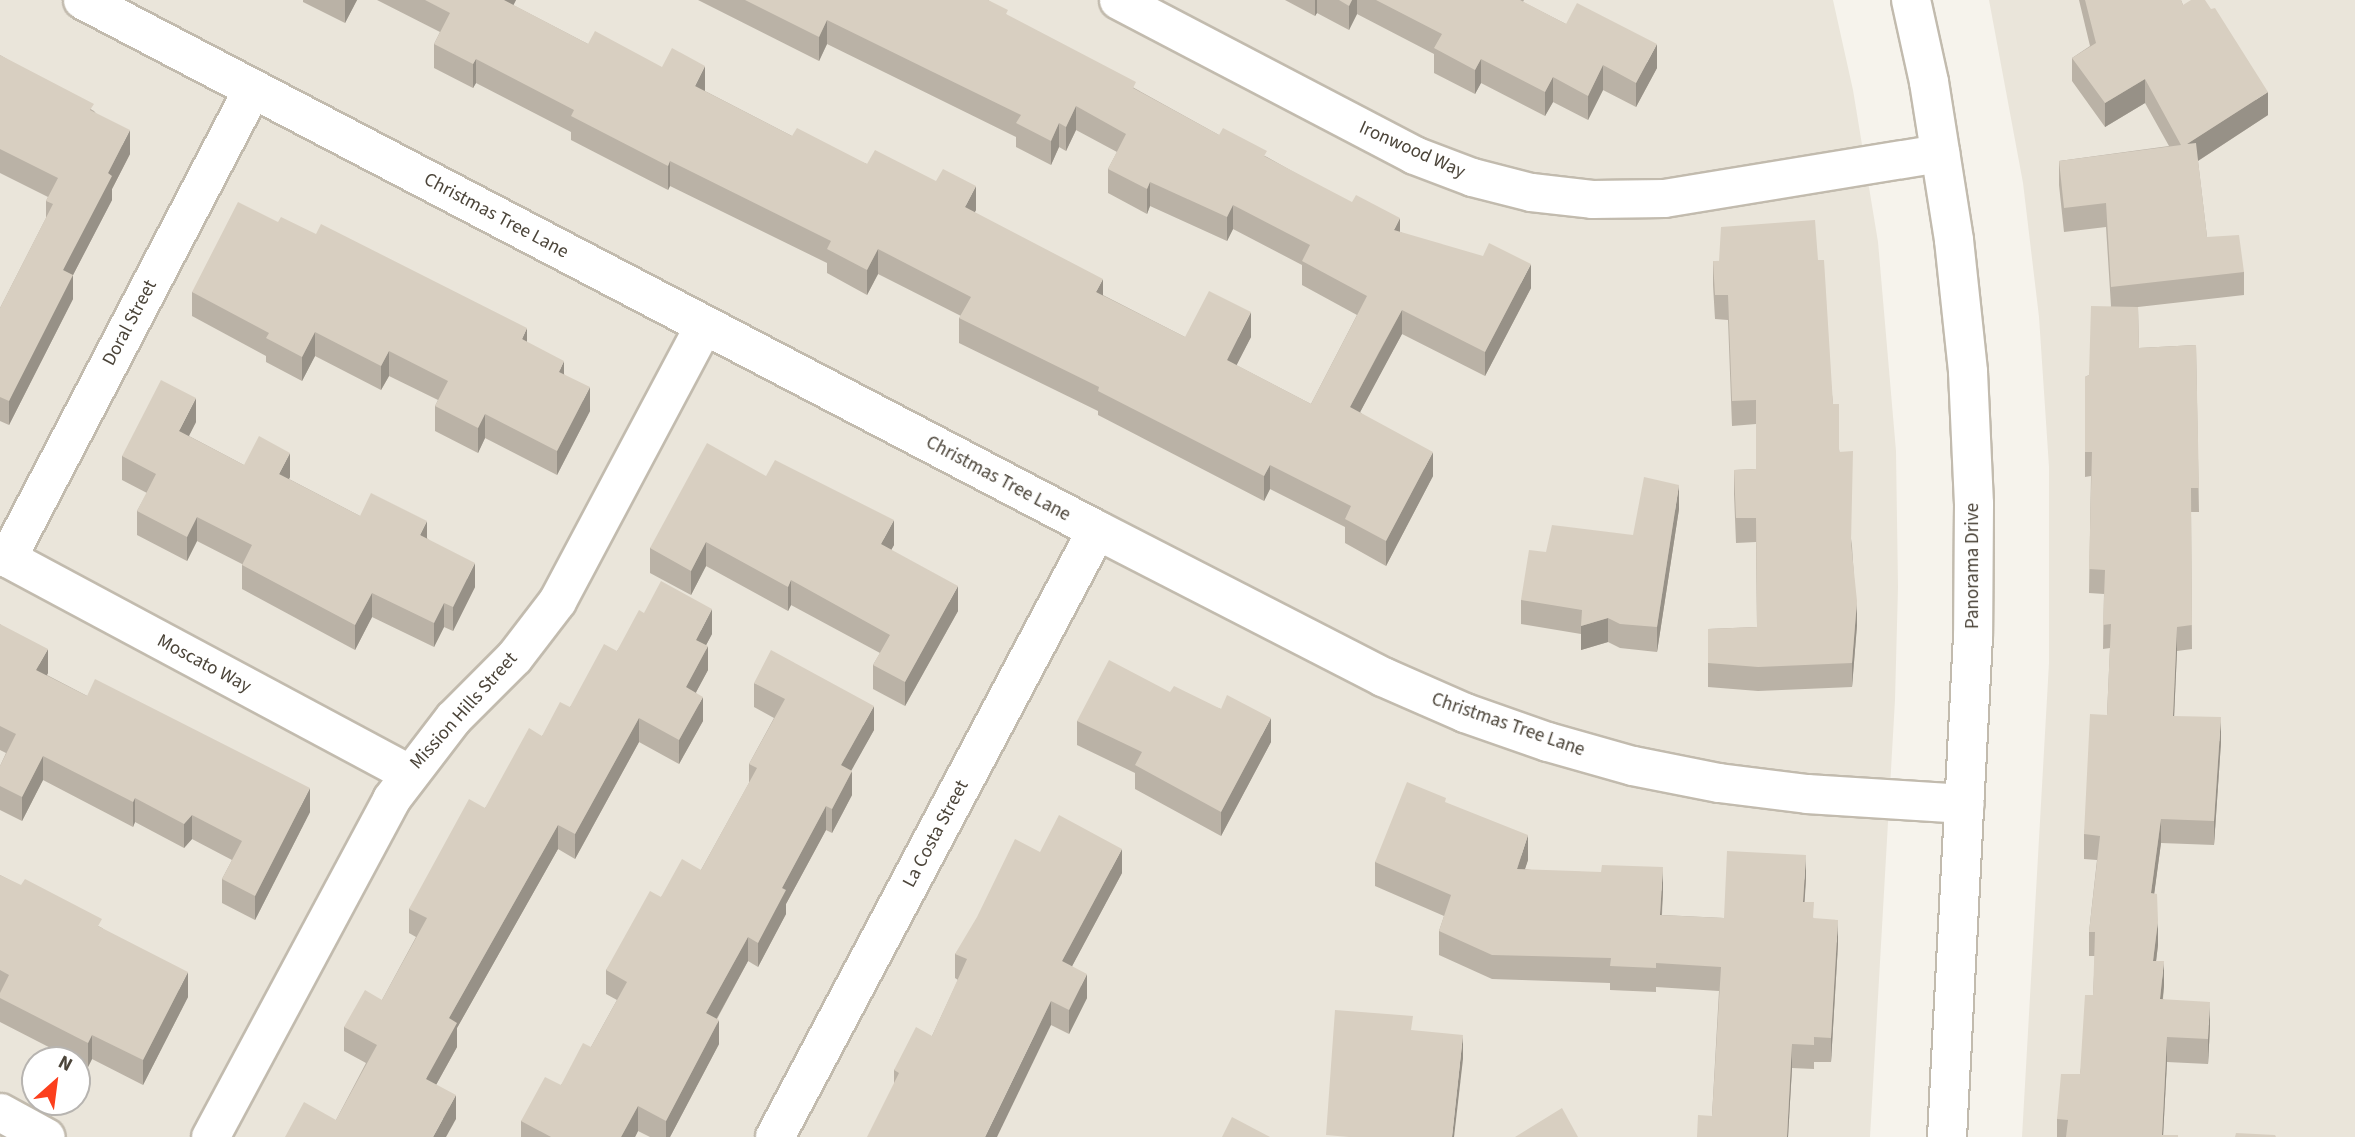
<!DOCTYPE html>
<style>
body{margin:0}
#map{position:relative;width:2355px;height:1137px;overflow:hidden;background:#f6f3ec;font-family:"Source Sans 3",sans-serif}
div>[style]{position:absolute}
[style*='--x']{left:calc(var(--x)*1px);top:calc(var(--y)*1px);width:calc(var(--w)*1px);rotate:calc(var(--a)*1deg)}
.residential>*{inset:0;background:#eae5da}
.roads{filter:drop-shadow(2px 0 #c2bbae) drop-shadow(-2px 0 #c2bbae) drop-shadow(0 2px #c2bbae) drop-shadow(0 -2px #c2bbae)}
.minor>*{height:37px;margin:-18.5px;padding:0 18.5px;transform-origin:18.5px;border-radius:18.5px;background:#fff}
.tertiary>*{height:38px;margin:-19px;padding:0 19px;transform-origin:19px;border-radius:19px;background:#fff}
.wall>*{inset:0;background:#bab2a6}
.shaded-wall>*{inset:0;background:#979187}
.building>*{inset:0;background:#d8cfc1}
span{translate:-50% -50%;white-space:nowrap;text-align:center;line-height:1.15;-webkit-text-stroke:5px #fff;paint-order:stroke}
.street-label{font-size:19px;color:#4b4439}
.north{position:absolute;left:21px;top:1046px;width:70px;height:70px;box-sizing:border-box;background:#fff;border:2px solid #b7b4b0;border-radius:50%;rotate:28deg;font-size:19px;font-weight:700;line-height:28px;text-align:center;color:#4b4439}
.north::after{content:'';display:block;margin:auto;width:24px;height:32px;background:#fc3f1d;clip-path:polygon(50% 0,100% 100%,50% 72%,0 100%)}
</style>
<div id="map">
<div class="residential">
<div style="clip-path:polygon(evenodd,0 0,1833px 0,1853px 90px,1878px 242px,1896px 451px,1898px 587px,1895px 700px,1870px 1137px,0 1137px,0 0,35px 1060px,77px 1060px,77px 1102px,35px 1102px,35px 1060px)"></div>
<div style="clip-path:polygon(1989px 0,2355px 0,2355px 1137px,2022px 1137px,2049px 663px,2049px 467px,2039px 317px,2023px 183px)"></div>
</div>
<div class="roads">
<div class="minor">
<div style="--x:1118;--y:0;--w:334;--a:27.6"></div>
<div style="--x:1414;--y:155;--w:62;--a:20.8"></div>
<div style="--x:1472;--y:177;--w:61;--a:14.3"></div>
<div style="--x:1531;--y:192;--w:61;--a:6.5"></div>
<div style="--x:1592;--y:199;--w:72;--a:-0.8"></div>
<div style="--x:1664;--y:198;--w:280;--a:-9.3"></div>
<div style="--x:0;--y:554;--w:463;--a:28.2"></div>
<div style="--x:7;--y:558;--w:529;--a:-62.42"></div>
<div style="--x:0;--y:1112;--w:52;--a:28.5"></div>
<div style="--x:210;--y:1137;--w:383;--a:-61.8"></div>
<div style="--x:391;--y:799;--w:102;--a:-52.6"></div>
<div style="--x:453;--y:718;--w:86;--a:-45"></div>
<div style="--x:514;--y:657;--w:71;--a:-52.5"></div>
<div style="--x:557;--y:601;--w:313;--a:-62"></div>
</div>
<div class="tertiary">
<div style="--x:83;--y:0;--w:1144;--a:27.6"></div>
<div style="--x:1097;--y:530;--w:322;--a:27.2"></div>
<div style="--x:1383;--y:677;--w:90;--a:23.7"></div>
<div style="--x:1465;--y:713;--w:88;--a:19.3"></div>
<div style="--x:1548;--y:742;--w:88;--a:15.8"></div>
<div style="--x:1633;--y:766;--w:88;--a:11.2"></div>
<div style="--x:1719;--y:783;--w:89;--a:7.1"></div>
<div style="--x:1807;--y:794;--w:158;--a:3.6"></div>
<div style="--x:1911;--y:0;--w:84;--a:77.6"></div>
<div style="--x:1929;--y:82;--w:160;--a:81"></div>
<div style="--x:1954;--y:240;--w:133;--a:83.9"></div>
<div style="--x:1968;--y:372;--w:132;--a:87.4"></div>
<div style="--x:1974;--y:504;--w:132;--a:90.4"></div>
<div style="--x:1973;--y:636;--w:502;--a:92.97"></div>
<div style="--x:775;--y:1137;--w:687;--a:-62.06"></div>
</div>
</div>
<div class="wall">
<div style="clip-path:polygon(303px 0,357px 0,345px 23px,303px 2px)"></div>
<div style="clip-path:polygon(377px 0,516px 0,513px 5px,588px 44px,705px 90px,705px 91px,792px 136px,867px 164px,976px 210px,974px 212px,1103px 295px,1185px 337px,1251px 337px,1236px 365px,1311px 404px,1357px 315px,1302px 285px,1302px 265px,1233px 229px,1227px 241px,1150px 206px,1147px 214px,1108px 193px,1108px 169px,1117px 152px,1076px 130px,1066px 151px,1059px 147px,1051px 165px,1016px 147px,1016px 137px,827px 44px,819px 61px,698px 0,988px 0,1008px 16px,1136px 89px,1219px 135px,1267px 157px,1400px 232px,1531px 288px,1485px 376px,1402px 334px,1379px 376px,1360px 412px,1433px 476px,1386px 566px,1345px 543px,1345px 527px,1270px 489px,1264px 501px,1098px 415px,1098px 411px,959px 343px,959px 318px,961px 316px,878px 274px,867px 295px,827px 273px,827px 263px,670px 186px,668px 190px,571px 140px,571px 132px,476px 83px,473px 88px,434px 68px,434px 44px,440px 32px)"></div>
<div style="clip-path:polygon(1285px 0,1524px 0,1523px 2px,1566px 24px,1657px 68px,1636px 107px,1603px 90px,1588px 120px,1553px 102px,1545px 116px,1481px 83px,1475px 94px,1434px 73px,1434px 54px,1357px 14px,1349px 30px,1317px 13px,1315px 16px)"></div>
<div style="clip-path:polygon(2079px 0,2181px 0,2183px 5px,2268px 115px,2198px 161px,2207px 237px,2244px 272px,2244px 295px,2138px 307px,2139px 348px,2196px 345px,2199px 512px,2191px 512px,2192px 649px,2177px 651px,2174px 716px,2221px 742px,2214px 845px,2161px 843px,2154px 894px,2158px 945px,2156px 961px,2164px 986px,2163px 999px,2210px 1026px,2208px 1064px,2167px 1062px,2163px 1135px,2178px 1137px,2057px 1137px,2057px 1119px,2080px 1074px,2093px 995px,2095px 956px,2089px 956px,2089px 932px,2097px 860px,2084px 859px,2084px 834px,2107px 715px,2110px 648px,2103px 649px,2104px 594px,2089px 593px,2091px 476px,2085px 477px,2085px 377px,2089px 375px,2111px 306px,2106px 227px,2064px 232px,2059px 185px,2059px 161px,2169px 146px,2145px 103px,2105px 127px,2072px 81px,2072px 58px,2090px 46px)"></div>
<div style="clip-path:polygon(0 55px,94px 111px,130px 154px,112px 189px,112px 200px,73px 275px,73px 299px,9px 425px,0 421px,0 308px,46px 218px,46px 201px,48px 197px,0 173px)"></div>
<div style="clip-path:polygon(1818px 260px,1833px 404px,1852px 546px,1857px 625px,1852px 687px,1758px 691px,1708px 687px,1708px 629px,1757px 627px,1756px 542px,1736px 543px,1734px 494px,1734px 470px,1756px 469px,1756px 424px,1732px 426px,1728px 320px,1715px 319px,1713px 285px,1713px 261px)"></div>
<div style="clip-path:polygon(192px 292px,527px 342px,564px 374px,590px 411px,557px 475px,485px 438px,478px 453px,435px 431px,435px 406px,438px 400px,389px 376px,381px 390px,315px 356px,302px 381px,266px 362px,266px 356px,192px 316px)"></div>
<div style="clip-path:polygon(196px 422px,189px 436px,244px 465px,290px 477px,289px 479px,360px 516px,427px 538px,475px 587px,453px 631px,444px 627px,434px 647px,372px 617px,355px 650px,242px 589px,242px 564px,197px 541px,187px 561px,137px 535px,137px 511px,147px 493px,122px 480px,122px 456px)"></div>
<div style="clip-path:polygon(766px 476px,894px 545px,891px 550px,958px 611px,905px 706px,873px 689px,873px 665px,880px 653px,791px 605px,788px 611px,706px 566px,691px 595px,650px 573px,650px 548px)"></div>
<div style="clip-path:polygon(1679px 509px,1657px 652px,1620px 648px,1608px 642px,1581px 650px,1581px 634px,1521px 624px,1521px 600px)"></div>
<div style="clip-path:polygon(644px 613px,712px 634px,706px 645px,708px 670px,696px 692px,703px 721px,679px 764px,639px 742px,575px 859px,558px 849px,457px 1028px,457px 1047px,436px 1085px,456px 1119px,336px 1120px,366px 1063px,344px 1051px,344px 1027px,382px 1000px,416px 937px,409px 933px,409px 909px,485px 808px,542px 736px,570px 707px,617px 651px)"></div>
<div style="clip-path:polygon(0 624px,48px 673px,47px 675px,310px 812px,255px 920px,222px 903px,222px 879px,232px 860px,192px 839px,184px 848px,135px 822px,133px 827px,43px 780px,22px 821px,0 810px,0 766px,6px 753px,0 750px)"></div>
<div style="clip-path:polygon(754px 683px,874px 730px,851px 770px,852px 795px,832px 833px,826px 830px,786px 904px,786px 914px,758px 967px,748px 961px,717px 1019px,719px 1044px,670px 1137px,650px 1137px,638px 1131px,635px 1137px,521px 1137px,521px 1121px,561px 1085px,591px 1047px,617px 1000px,606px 994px,606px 970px,661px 897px,701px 870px,749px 783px,749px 764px,774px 718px,754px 707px)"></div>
<div style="clip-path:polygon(1170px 692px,1221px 709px,1271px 742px,1221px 836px,1135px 789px,1135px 773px,1077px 745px,1077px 721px)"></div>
<div style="clip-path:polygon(1446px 803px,1528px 860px,1525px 869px,1663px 891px,1662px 915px,1724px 918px,1806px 879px,1804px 902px,1814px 919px,1838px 944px,1831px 1062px,1814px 1062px,1814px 1069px,1792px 1068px,1788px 1137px,1697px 1137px,1712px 1116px,1719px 991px,1656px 987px,1656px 992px,1610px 990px,1610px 983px,1492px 979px,1439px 955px,1439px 931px,1444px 916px,1375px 886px,1375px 862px)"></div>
<div style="clip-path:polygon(1040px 852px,1122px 873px,1072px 966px,1087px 998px,1069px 1034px,1051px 1025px,894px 1084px,894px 1070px,932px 1036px,958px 980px,955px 978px,955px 954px)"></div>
<div style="clip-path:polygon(0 875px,102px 928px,188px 997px,143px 1085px,92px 1059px,88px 1067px,77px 1061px,77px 1060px,74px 1060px,0 1022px)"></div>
</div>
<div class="shaded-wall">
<div style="clip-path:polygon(345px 0,357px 0,345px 23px)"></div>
<div style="clip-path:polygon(504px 0,516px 0,504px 24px)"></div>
<div style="clip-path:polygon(1315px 0,1317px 0,1317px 13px,1315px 16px)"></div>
<div style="clip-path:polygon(1352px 0,1357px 0,1357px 14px,1349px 30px,1349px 6px)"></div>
<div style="clip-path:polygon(827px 20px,827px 44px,819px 61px,819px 37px)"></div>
<div style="clip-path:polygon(1657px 44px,1657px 68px,1636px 107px,1636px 83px)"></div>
<div style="clip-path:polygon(476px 59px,476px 83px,473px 88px,473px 64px)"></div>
<div style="clip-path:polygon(1481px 59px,1481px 83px,1475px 94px,1475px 70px)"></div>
<div style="clip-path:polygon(1603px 65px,1603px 90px,1588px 120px,1588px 96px)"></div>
<div style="clip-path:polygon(705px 66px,705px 90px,695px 110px,695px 86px)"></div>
<div style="clip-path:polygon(1553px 77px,1553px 102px,1545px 116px,1545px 92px)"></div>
<div style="clip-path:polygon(2145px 79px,2145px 103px,2105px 127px,2105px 103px)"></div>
<div style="clip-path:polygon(2268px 92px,2268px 115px,2187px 168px,2187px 144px)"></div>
<div style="clip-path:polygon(1076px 106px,1076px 130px,1066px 151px,1066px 127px)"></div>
<div style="clip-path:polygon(1059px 123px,1059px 147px,1051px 165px,1051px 141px)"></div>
<div style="clip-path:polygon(130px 130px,130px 154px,112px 189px,112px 200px,73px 275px,73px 299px,9px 425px,9px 401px,63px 270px,108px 173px)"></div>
<div style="clip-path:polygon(670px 161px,670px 186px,668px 190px,668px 166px)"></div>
<div style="clip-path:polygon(1150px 182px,1150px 206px,1147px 214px,1147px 189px)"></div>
<div style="clip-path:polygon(976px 186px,976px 210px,965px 231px,965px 207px)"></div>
<div style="clip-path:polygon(1233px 205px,1233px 229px,1227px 241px,1227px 217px)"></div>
<div style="clip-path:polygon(1400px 218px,1400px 242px,1394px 230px)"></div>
<div style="clip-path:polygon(878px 249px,878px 274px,867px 295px,867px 270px)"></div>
<div style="clip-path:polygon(1531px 264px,1531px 288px,1485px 376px,1485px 352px)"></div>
<div style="clip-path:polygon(1103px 279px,1103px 303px,1096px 292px)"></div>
<div style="clip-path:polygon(1402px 310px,1402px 334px,1350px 431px,1350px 407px)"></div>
<div style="clip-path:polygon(1251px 312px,1251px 337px,1227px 384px,1227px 360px)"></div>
<div style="clip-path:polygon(527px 328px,527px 352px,522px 339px)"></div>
<div style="clip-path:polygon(315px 332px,315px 356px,302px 381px,302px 357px)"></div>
<div style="clip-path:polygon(389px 351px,389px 376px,381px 390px,381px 366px)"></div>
<div style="clip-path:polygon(564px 361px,564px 385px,559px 372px)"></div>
<div style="clip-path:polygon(590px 387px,590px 411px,557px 475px,557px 451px)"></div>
<div style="clip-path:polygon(196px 398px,196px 422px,179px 455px,179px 431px)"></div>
<div style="clip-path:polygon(485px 414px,485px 438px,478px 453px,478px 428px)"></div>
<div style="clip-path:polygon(1433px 452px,1433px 476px,1386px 566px,1386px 541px)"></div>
<div style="clip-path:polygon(290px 453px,290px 477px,279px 498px,279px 474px)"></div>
<div style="clip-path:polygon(1270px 465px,1270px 489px,1264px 501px,1264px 476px)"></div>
<div style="clip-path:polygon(1679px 485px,1679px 509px,1657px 652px,1657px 627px)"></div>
<div style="clip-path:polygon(197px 517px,197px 541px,187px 561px,187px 537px)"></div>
<div style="clip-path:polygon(894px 520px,894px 545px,881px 568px,881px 544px)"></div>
<div style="clip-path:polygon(427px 521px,427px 545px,420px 535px)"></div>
<div style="clip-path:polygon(706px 542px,706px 566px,691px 595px,691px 571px)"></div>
<div style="clip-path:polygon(475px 563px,475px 587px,453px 631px,453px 607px)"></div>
<div style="clip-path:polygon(791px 580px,791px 605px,788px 611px,788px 587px)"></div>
<div style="clip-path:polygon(958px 586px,958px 611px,905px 706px,905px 682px)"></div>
<div style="clip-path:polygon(372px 593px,372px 617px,355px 650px,355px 625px)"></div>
<div style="clip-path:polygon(1857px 601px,1857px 625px,1852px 687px,1852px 663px)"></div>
<div style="clip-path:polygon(444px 603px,444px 627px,434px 647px,434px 623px)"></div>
<div style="clip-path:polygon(712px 609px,712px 634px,696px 664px,696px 640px)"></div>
<div style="clip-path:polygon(1608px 618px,1608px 642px,1581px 650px,1581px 626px)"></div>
<div style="clip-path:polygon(2177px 627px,2177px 651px,2173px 741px,2173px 716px)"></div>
<div style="clip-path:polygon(708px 646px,708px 670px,686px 711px,686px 687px)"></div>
<div style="clip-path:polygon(48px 649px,48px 673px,36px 694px,36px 670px)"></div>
<div style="clip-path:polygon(703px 697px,703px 721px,679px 764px,679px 740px)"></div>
<div style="clip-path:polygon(874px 706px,874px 730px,841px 789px,841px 765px)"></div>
<div style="clip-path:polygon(2221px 717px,2221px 742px,2214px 845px,2214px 821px)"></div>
<div style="clip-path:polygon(639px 718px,639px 742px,575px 859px,575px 834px)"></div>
<div style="clip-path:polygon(1271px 718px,1271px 742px,1221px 836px,1221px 812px)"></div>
<div style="clip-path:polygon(43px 756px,43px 780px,22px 821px,22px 797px)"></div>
<div style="clip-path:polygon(852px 771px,852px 795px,832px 833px,832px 809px)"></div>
<div style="clip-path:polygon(310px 788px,310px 812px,255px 920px,255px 896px)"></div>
<div style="clip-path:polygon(135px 798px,135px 822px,133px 827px,133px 802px)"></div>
<div style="clip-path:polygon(826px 806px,826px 830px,786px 904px,786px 914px,758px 967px,758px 943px,782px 888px)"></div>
<div style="clip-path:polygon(192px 815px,192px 839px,184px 848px,184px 824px)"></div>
<div style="clip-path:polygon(2161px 819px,2161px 843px,2151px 918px,2151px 893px)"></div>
<div style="clip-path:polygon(558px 825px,558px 849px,457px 1028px,457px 1047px,426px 1103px,426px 1079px,449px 1018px)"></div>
<div style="clip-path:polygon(1528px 835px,1528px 860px,1517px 893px,1517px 869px)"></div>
<div style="clip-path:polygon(1122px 849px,1122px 873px,1062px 985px,1062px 961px)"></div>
<div style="clip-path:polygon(1806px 855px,1806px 879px,1803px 926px,1803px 902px)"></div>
<div style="clip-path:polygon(1663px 867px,1663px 891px,1660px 939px,1660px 915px)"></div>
<div style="clip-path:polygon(1838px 920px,1838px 944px,1831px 1062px,1831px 1038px)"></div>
<div style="clip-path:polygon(2158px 921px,2158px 945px,2153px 986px,2153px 961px)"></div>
<div style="clip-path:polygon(748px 937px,748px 961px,706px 1038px,706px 1013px)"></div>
<div style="clip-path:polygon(2164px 961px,2164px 986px,2160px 1023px,2160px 999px)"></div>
<div style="clip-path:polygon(188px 972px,188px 997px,143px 1085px,143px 1060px)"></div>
<div style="clip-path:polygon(1087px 974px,1087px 998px,1069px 1034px,1069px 1010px)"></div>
<div style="clip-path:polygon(1051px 1001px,1051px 1025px,997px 1137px,985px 1137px)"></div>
<div style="clip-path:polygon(2210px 1002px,2210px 1026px,2208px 1064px,2208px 1039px)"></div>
<div style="clip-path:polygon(719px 1020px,719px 1044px,670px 1137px,666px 1137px,666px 1121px)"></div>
<div style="clip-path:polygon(92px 1035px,92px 1059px,88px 1067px,88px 1043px)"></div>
<div style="clip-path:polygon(1463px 1035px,1463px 1059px,1454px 1137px,1452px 1137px)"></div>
<div style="clip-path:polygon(2167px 1037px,2167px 1062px,2163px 1137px,2162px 1137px)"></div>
<div style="clip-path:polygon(1792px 1044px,1792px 1068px,1788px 1137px,1787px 1137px)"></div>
<div style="clip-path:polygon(456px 1095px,456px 1119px,446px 1137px,433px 1137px)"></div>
<div style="clip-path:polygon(638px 1106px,638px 1131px,635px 1137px,621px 1137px)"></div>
</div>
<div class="building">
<div style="clip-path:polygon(425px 0,504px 0,588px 44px,595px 31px,662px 67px,672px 48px,705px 66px,695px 86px,792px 136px,797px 128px,867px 164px,875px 150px,936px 181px,943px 169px,976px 186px,965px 207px,1103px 279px,1096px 292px,1185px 337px,1209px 291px,1251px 312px,1227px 360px,1311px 404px,1367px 296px,1302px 261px,1310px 245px,1233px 205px,1227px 217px,1150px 182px,1147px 189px,1108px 169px,1126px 134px,1076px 106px,1066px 127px,1059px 123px,1051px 141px,1016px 123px,1021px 115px,827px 20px,819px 37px,745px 0,988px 0,1008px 10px,1006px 14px,1136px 82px,1133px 88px,1219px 135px,1223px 128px,1267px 151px,1264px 156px,1352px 202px,1356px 195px,1400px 218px,1394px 230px,1483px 256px,1489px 243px,1531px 264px,1485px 352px,1402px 310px,1379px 352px,1350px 407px,1433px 452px,1386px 541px,1345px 519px,1351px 506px,1270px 465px,1264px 476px,1098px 391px,1099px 387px,959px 318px,971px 297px,878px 249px,867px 270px,827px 249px,831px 241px,670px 161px,668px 166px,571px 116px,574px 110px,476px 59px,473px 64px,434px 44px,450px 13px)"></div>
<div style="clip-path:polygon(1339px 0,1352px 0,1349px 6px)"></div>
<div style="clip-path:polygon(1376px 0,1520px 0,1566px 24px,1577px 3px,1657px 44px,1636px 83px,1603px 65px,1588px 96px,1553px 77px,1545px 92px,1481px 59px,1475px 70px,1434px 48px,1442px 34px)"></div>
<div style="clip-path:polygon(2085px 0,2181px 0,2183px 5px,2191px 0,2205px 0,2211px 9px,2215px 8px,2268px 92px,2187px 144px,2196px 143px,2207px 237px,2239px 235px,2244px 272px,2111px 287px,2106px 203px,2064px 208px,2059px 161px,2181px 145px,2145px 79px,2105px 103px,2072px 58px,2096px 43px)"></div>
<div style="clip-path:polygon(0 55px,94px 104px,90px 110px,130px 130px,108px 173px,112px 176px,63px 270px,73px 275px,9px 401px,0 397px,0 308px,53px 204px,46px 201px,58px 178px,0 149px)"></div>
<div style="clip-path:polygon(238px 202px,278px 222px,281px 217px,316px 234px,321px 224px,527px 328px,522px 339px,564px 361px,559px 372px,590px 387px,557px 451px,485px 414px,478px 428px,435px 406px,448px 381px,389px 351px,381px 366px,315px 332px,302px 357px,266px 338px,269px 333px,192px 292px)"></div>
<div style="clip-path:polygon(1815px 220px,1818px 260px,1824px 260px,1833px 404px,1839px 404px,1839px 452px,1853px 451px,1851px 543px,1857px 601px,1852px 663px,1758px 667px,1708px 663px,1708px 629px,1757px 627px,1756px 518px,1736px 518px,1734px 470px,1756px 469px,1756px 400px,1732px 401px,1728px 295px,1715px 295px,1713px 261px,1719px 261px,1721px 227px)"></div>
<div style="clip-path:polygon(2091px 306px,2138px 307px,2139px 348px,2196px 345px,2199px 488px,2191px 488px,2192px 625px,2177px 627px,2173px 716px,2221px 717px,2214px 821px,2161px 819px,2151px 893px,2157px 894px,2158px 921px,2153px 961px,2164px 961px,2160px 999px,2210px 1002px,2208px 1039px,2167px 1037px,2162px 1135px,2178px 1135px,2178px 1137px,2066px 1137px,2068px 1120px,2057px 1119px,2061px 1074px,2080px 1074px,2085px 995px,2093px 995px,2095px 932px,2089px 932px,2100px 836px,2084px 834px,2090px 714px,2107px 715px,2111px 624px,2103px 625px,2105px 570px,2089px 569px,2092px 452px,2085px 452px,2085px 377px,2089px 375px)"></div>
<div style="clip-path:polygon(161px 380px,196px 398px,179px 431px,244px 465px,259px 436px,290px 453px,279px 474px,360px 516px,371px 493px,427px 521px,420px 535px,475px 563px,453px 607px,444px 603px,434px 623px,372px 593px,355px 625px,242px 565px,252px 545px,197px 517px,187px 537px,137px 511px,156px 474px,122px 456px)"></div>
<div style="clip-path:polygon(707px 443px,766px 476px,775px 460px,894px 520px,881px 544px,958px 586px,905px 682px,873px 665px,890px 635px,791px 580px,788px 587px,706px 542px,691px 571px,650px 548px)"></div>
<div style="clip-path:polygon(1644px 477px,1679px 485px,1657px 627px,1620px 624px,1608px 618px,1581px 626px,1582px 610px,1521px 600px,1529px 550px,1546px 552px,1552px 525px,1633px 535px)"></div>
<div style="clip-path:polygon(661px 581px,712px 609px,696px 640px,708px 646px,686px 687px,703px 697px,679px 740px,639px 718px,575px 834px,558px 825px,449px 1018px,457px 1023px,426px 1079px,456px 1095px,433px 1137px,285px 1137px,304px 1102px,336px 1120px,377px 1045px,344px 1027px,365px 990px,382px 1000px,427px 918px,409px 909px,469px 799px,485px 808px,529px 728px,542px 736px,560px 702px,570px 707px,604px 644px,617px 651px,639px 610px,644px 613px)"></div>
<div style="clip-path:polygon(0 624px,48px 649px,36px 670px,87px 696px,95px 679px,310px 788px,255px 896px,222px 879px,242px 841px,192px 815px,184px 824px,135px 798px,133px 802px,43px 756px,22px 797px,0 786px,0 766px,16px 734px,0 726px)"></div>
<div style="clip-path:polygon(771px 650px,874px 706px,841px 765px,852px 771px,832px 809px,826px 806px,782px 888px,786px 890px,758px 943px,748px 937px,706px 1013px,719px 1020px,666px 1121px,638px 1106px,621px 1137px,551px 1137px,521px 1121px,545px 1077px,561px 1085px,583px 1043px,591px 1047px,627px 982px,606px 970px,650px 891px,661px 897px,682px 859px,701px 870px,757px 768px,749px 764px,785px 699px,754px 683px)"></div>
<div style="clip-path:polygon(1109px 660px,1170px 692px,1174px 686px,1221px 709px,1227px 695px,1271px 718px,1221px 812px,1135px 765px,1142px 752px,1077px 721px)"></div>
<div style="clip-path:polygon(1407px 782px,1446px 798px,1445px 802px,1528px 835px,1517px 869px,1601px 872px,1602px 865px,1663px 867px,1660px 915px,1724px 918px,1727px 851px,1806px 855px,1803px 902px,1814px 902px,1813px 918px,1838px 920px,1831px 1038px,1814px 1037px,1814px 1045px,1792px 1044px,1787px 1137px,1697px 1137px,1698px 1115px,1712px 1116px,1721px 967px,1656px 963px,1656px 968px,1610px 966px,1611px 958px,1492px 955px,1439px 931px,1451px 895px,1375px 862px)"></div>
<div style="clip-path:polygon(1059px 815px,1122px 849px,1062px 961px,1087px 974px,1069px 1010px,1051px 1001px,985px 1137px,867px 1137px,899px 1073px,894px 1070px,916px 1027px,932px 1036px,967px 959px,955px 954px,977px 917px,1015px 839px,1040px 852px)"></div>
<div style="clip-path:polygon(0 875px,21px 885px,25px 879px,102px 919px,98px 926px,188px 972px,143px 1060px,92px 1035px,88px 1043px,0 998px,0 993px,9px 975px,0 970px)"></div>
<div style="clip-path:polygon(1335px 1010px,1413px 1016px,1411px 1030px,1463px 1035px,1452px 1137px,1349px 1137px,1326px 1135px)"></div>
<div style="clip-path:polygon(1562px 1108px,1578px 1137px,1515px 1137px)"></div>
<div style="clip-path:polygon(1232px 1117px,1270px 1137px,1222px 1137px)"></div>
<div style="clip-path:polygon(2236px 1133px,2275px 1135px,2276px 1137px,2235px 1137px)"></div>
</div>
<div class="street-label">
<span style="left:1412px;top:150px;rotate:24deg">Ironwood Way</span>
<span style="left:496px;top:216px;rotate:28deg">Christmas Tree Lane</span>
<span style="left:130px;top:323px;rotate:-62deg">Doral Street</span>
<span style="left:998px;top:479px;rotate:28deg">Christmas Tree Lane</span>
<span style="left:1973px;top:566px;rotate:-90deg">Panorama Drive</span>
<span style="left:204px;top:664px;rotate:28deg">Moscato Way</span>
<span style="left:464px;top:711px;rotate:-48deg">Mission Hills Street</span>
<span style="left:1508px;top:725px;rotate:19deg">Christmas Tree Lane</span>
<span style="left:936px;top:834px;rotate:-62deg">La Costa Street</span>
</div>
<div class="north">N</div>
</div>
